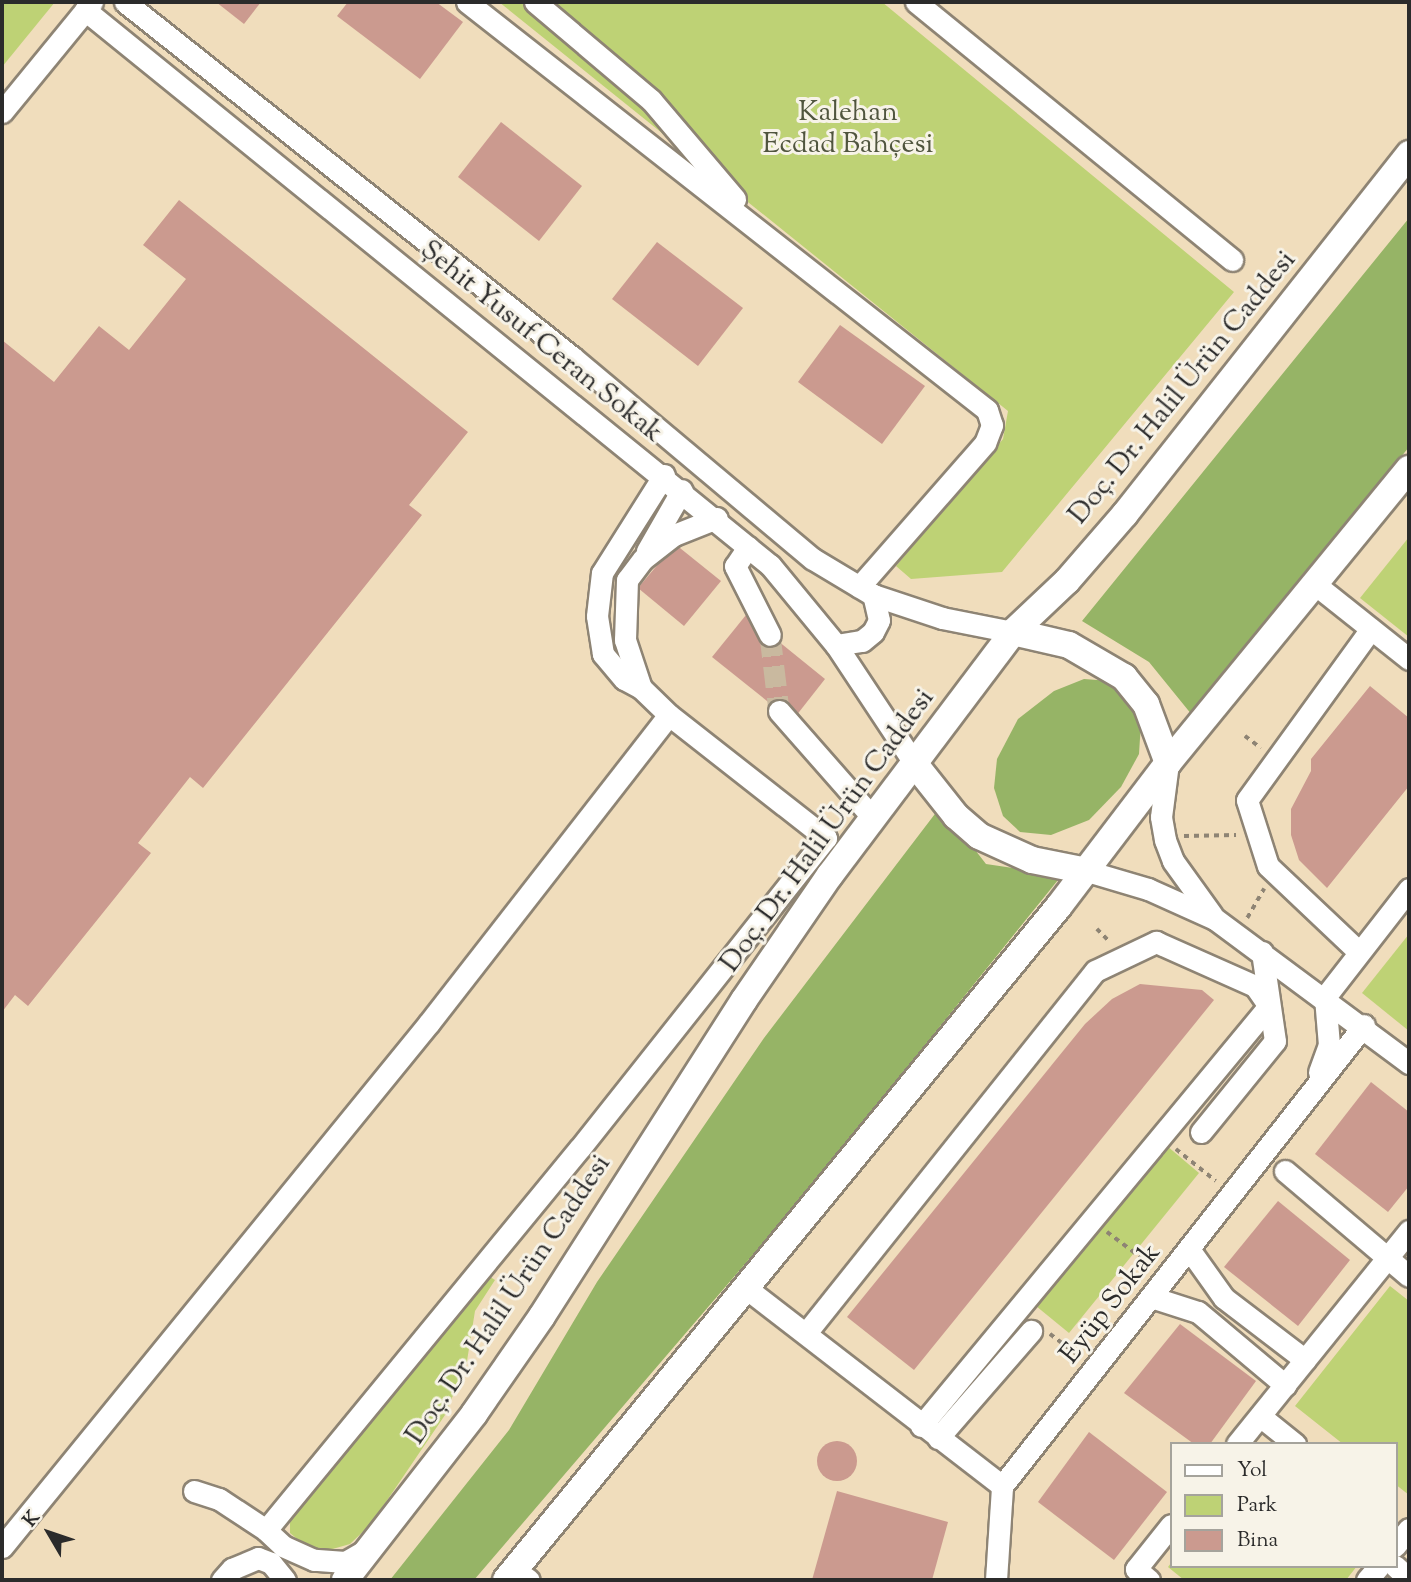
<!DOCTYPE html>
<meta charset="utf-8">
<style>
body{margin:0}
#map{position:relative;width:1411px;height:1582px;overflow:hidden;background:#f0ddbc;font-family:"Sorts Mill Goudy",serif}
div>[style]{position:absolute}
[style*='--x']{left:calc(var(--x)*1px);top:calc(var(--y)*1px);width:calc(var(--w)*1px);rotate:calc(var(--a)*1deg)}
.green>*{inset:0;background:#bed275}
.forest>*{inset:0;background:#96b466}
.building>*{inset:0;background:#cb9a8f}
.round{border-radius:50%}
.minor-tunnel>*{height:21px;margin-top:-10.5px;transform-origin:0;background:repeating-linear-gradient(90deg,#c9b99f 0 21px,transparent 0 31px)}
.path>*{height:3.5px;margin-top:-1.75px;transform-origin:0;background:repeating-linear-gradient(90deg,#8e8474 0 5px,transparent 0 10px)}
.roads{filter:drop-shadow(2px 0 #8e8474) drop-shadow(-2px 0 #8e8474) drop-shadow(0 2px #8e8474) drop-shadow(0 -2px #8e8474)}
.minor>*{height:21px;margin:-10.5px;padding:0 10.5px;transform-origin:10.5px;border-radius:10.5px;background:#fff}
.major>*{height:26px;margin:-13px;padding:0 13px;transform-origin:13px;border-radius:13px;background:#fff}
span{translate:-50% -50%;white-space:nowrap;text-align:center;line-height:1.15;-webkit-text-stroke:6px #f7f3e8;paint-order:stroke}
.park-label{font-size:28px;color:#50553e}
.street-label{font-size:28px;color:#2b2b2b}
.frame{position:absolute;inset:0;border:4px solid #2b2b2b;pointer-events:none}
.legend{position:absolute;left:1170px;top:1442px;width:228px;height:126px;box-sizing:border-box;background:#f7f3e8;border:2px solid #a5a39c;margin:0;padding:9px 12px;list-style:none;font-size:21px;color:#2b2b2b}
.legend li{display:flex;align-items:center;gap:14px;height:35px}
.legend b{width:35px;border:2px solid #a5a39c}
.north{position:absolute;left:14px;top:1498px;width:70px;height:70px;-webkit-text-stroke:5px #f7f3e8;paint-order:stroke;rotate:309deg;font-size:19px;font-weight:700;line-height:28px;text-align:center;color:#2b2b2b}
.north::after{content:'';display:block;margin:auto;width:24px;height:32px;background:#2b2b2b;clip-path:polygon(50% 0,100% 100%,50% 72%,0 100%)}
</style>
<div id="map">
<div class="green">
<div style="clip-path:polygon(2px 2px,55px 2px,2px 67px)"></div>
<div style="clip-path:polygon(499px 2px,882px 2px,1234px 292px,1002px 572px,911px 579px,896px 566px,1003px 439px,1008px 411px)"></div>
<div style="clip-path:polygon(1409px 537px,1409px 637px,1360px 598px)"></div>
<div style="clip-path:polygon(1409px 934px,1409px 1031px,1362px 993px)"></div>
<div style="clip-path:polygon(1167px 1146px,1199px 1173px,1069px 1333px,1036px 1306px)"></div>
<div style="clip-path:polygon(487px 1275px,495px 1280px,475px 1311px,467px 1361px,445px 1415px,371px 1524px,350px 1544px,322px 1552px,302px 1543px,290px 1533px,290px 1514px)"></div>
<div style="clip-path:polygon(1390px 1286px,1409px 1301px,1409px 1495px,1395px 1484px,1395px 1444px,1343px 1444px,1295px 1406px)"></div>
<div style="clip-path:polygon(1171px 1563px,1171px 1566px,1357px 1566px,1346px 1580px,1184px 1580px,1168px 1567px)"></div>
</div>
<div class="forest">
<div style="clip-path:polygon(1409px 218px,1409px 447px,1192px 715px,1149px 662px,1082px 621px)"></div>
<div style="clip-path:polygon(1084px 679px,1110px 681px,1132px 694px,1141px 723px,1139px 754px,1121px 787px,1089px 820px,1051px 835px,1020px 832px,1003px 816px,994px 788px,997px 759px,1018px 719px,1054px 691px)"></div>
<div style="clip-path:polygon(941px 806px,986px 864px,1062px 875px,805px 1194px,474px 1580px,390px 1580px,509px 1430px,597px 1282px,764px 1038px)"></div>
</div>
<div class="building">
<div style="clip-path:polygon(216px 2px,261px 2px,244px 24px)"></div>
<div style="clip-path:polygon(348px 2px,436px 2px,463px 22px,420px 79px,337px 16px)"></div>
<div style="clip-path:polygon(501px 122px,582px 186px,539px 241px,458px 177px)"></div>
<div style="clip-path:polygon(179px 200px,468px 432px,409px 505px,422px 515px,203px 788px,190px 777px,138px 843px,151px 853px,28px 1006px,15px 995px,2px 1012px,2px 340px,54px 382px,99px 326px,129px 350px,186px 279px,143px 245px)"></div>
<div style="clip-path:polygon(657px 242px,743px 308px,698px 366px,612px 299px)"></div>
<div style="clip-path:polygon(840px 325px,925px 386px,882px 444px,798px 382px)"></div>
<div style="clip-path:polygon(675px 544px,721px 581px,684px 626px,638px 588px)"></div>
<div style="clip-path:polygon(746px 615px,825px 679px,792px 721px,712px 657px)"></div>
<div style="clip-path:polygon(1370px 686px,1409px 718px,1409px 786px,1327px 888px,1299px 860px,1291px 835px,1291px 809px,1311px 771px,1311px 759px)"></div>
<div style="clip-path:polygon(1140px 984px,1202px 990px,1214px 1000px,914px 1370px,847px 1317px,1085px 1024px,1112px 999px)"></div>
<div style="clip-path:polygon(1371px 1082px,1409px 1112px,1409px 1186px,1388px 1212px,1315px 1154px)"></div>
<div style="clip-path:polygon(1278px 1201px,1350px 1260px,1298px 1326px,1224px 1267px)"></div>
<div style="clip-path:polygon(1180px 1324px,1256px 1381px,1210px 1444px,1194px 1444px,1124px 1393px)"></div>
<div style="clip-path:polygon(1089px 1432px,1167px 1492px,1114px 1560px,1038px 1502px)"></div>
<div class="round" style="left:817px;top:1441px;width:40px;height:40px"></div>
<div style="clip-path:polygon(837px 1491px,948px 1522px,932px 1580px,812px 1580px)"></div>
</div>
<div class="minor-tunnel">
<div style="--x:770;--y:635;--w:77;--a:83.2"></div>
</div>
<div class="path">
<div style="--x:1245;--y:736;--w:20;--a:37"></div>
<div style="--x:1184;--y:836;--w:52;--a:-1.1"></div>
<div style="--x:1247;--y:918;--w:34;--a:-60"></div>
<div style="--x:1097;--y:929;--w:20;--a:45"></div>
<div style="--x:1176;--y:1149;--w:51;--a:38.7"></div>
<div style="--x:1107;--y:1232;--w:55;--a:36.9"></div>
<div style="--x:1050;--y:1334;--w:38;--a:37"></div>
</div>
<div class="roads">
<div class="minor">
<div style="--x:125;--y:2;--w:571;--a:38.46"></div>
<div style="--x:572;--y:357;--w:314;--a:40"></div>
<div style="--x:813;--y:559;--w:70;--a:31"></div>
<div style="--x:873;--y:595;--w:73;--a:18.4"></div>
<div style="--x:942;--y:618;--w:72;--a:11.2"></div>
<div style="--x:467;--y:2;--w:661;--a:38.12"></div>
<div style="--x:987;--y:410;--w:16;--a:72"></div>
<div style="--x:992;--y:425;--w:19;--a:111"></div>
<div style="--x:985;--y:443;--w:191;--a:131.2"></div>
<div style="--x:535;--y:2;--w:152;--a:40.2"></div>
<div style="--x:651;--y:100;--w:130;--a:49.7"></div>
<div style="--x:916;--y:2;--w:408;--a:39.2"></div>
<div style="--x:85;--y:10;--w:882;--a:39.02"></div>
<div style="--x:770;--y:565;--w:104;--a:50.5"></div>
<div style="--x:836;--y:645;--w:141;--a:56.5"></div>
<div style="--x:2;--y:112;--w:142;--a:-50.7"></div>
<div style="--x:748;--y:547;--w:23;--a:124"></div>
<div style="--x:735;--y:566;--w:77;--a:63.1"></div>
<div style="--x:647;--y:551;--w:70;--a:-60.2"></div>
<div style="--x:1316;--y:585;--w:119;--a:38.5"></div>
<div style="--x:836;--y:645;--w:26;--a:-9"></div>
<div style="--x:862;--y:641;--w:14;--a:-39"></div>
<div style="--x:873;--y:632;--w:13;--a:-63"></div>
<div style="--x:879;--y:620;--w:26;--a:-103"></div>
<div style="--x:641;--y:688;--w:19;--a:-152"></div>
<div style="--x:624;--y:679;--w:33;--a:-130"></div>
<div style="--x:603;--y:654;--w:38;--a:-99"></div>
<div style="--x:597;--y:616;--w:43;--a:-83.4"></div>
<div style="--x:602;--y:573;--w:116;--a:-57.7"></div>
<div style="--x:779;--y:711;--w:142;--a:48.7"></div>
<div style="--x:1168;--y:763;--w:54;--a:97.4"></div>
<div style="--x:1161;--y:817;--w:23;--a:80"></div>
<div style="--x:1165;--y:840;--w:22;--a:69"></div>
<div style="--x:1173;--y:861;--w:67;--a:54.2"></div>
<div style="--x:1087;--y:871;--w:64;--a:16.4"></div>
<div style="--x:1148;--y:889;--w:73;--a:24.1"></div>
<div style="--x:1215;--y:919;--w:242;--a:36.6"></div>
<div style="--x:1359;--y:952;--w:125;--a:-136.6"></div>
<div style="--x:1268;--y:866;--w:69;--a:-107.7"></div>
<div style="--x:1247;--y:800;--w:211;--a:-54.1"></div>
<div style="--x:1319;--y:1072;--w:29;--a:-70"></div>
<div style="--x:1329;--y:1045;--w:48;--a:-94.8"></div>
<div style="--x:1325;--y:997;--w:137;--a:-52.1"></div>
<div style="--x:1201;--y:1132;--w:117;--a:-50.9"></div>
<div style="--x:1275;--y:1041;--w:90;--a:-98.3"></div>
<div style="--x:1285;--y:1171;--w:162;--a:40.3"></div>
<div style="--x:1189;--y:1249;--w:60;--a:54.5"></div>
<div style="--x:1224;--y:1298;--w:102;--a:37.4"></div>
<div style="--x:746;--y:1288;--w:324;--a:37.7"></div>
<div style="--x:1151;--y:1297;--w:49;--a:17.7"></div>
<div style="--x:1198;--y:1312;--w:114;--a:40"></div>
<div style="--x:806;--y:1333;--w:463;--a:-51.4"></div>
<div style="--x:1095;--y:971;--w:68;--a:-25.4"></div>
<div style="--x:1156;--y:942;--w:108;--a:24"></div>
<div style="--x:1255;--y:986;--w:24;--a:55"></div>
<div style="--x:1260;--y:1416;--w:45;--a:38.7"></div>
<div style="--x:921;--y:1426;--w:545;--a:-50.36"></div>
<div style="--x:938;--y:1438;--w:142;--a:-49"></div>
<div style="--x:1237;--y:1444;--w:274;--a:-51.1"></div>
<div style="--x:194;--y:1491;--w:26;--a:18"></div>
<div style="--x:219;--y:1499;--w:56;--a:33.4"></div>
<div style="--x:1395;--y:1546;--w:22;--a:-51"></div>
<div style="--x:2;--y:1547;--w:676;--a:-50.82"></div>
<div style="--x:429;--y:1023;--w:390;--a:-52.1"></div>
<div style="--x:366;--y:1550;--w:24;--a:150"></div>
<div style="--x:345;--y:1562;--w:31;--a:-176"></div>
<div style="--x:314;--y:1560;--w:34;--a:-156"></div>
<div style="--x:283;--y:1546;--w:23;--a:-137"></div>
<div style="--x:266;--y:1530;--w:494;--a:-50.6"></div>
<div style="--x:580;--y:1148;--w:396;--a:-51.6"></div>
<div style="--x:826;--y:838;--w:199;--a:-141.9"></div>
<div style="--x:669;--y:715;--w:39;--a:-136"></div>
<div style="--x:641;--y:688;--w:51;--a:-108.4"></div>
<div style="--x:625;--y:640;--w:60;--a:-88.1"></div>
<div style="--x:627;--y:580;--w:26;--a:-53"></div>
<div style="--x:643;--y:559;--w:39;--a:-38"></div>
<div style="--x:674;--y:535;--w:46;--a:-21.6"></div>
<div style="--x:1395;--y:1566;--w:19;--a:43"></div>
<div style="--x:515;--y:1570;--w:17;--a:36"></div>
<div style="--x:222;--y:1580;--w:15;--a:-48"></div>
<div style="--x:232;--y:1569;--w:28;--a:-23"></div>
<div style="--x:258;--y:1558;--w:14;--a:21"></div>
<div style="--x:271;--y:1563;--w:22;--a:51"></div>
<div style="--x:996;--y:1580;--w:94;--a:-86.3"></div>
<div style="--x:1002;--y:1486;--w:586;--a:-51.86"></div>
<div style="--x:1149;--y:1580;--w:17;--a:-140"></div>
<div style="--x:1136;--y:1569;--w:56;--a:-51.5"></div>
<div style="--x:1367;--y:1580;--w:18;--a:-49"></div>
</div>
<div class="major">
<div style="--x:1013;--y:632;--w:57;--a:13.1"></div>
<div style="--x:1069;--y:645;--w:64;--a:30.2"></div>
<div style="--x:1124;--y:677;--w:35;--a:51"></div>
<div style="--x:1146;--y:704;--w:63;--a:69.6"></div>
<div style="--x:914;--y:763;--w:68;--a:51.6"></div>
<div style="--x:956;--y:816;--w:30;--a:41"></div>
<div style="--x:979;--y:836;--w:58;--a:24.4"></div>
<div style="--x:1032;--y:860;--w:56;--a:11.3"></div>
<div style="--x:345;--y:1580;--w:210;--a:-52.1"></div>
<div style="--x:474;--y:1414;--w:119;--a:-55.2"></div>
<div style="--x:542;--y:1316;--w:375;--a:-57.4"></div>
<div style="--x:744;--y:1000;--w:152;--a:-55.5"></div>
<div style="--x:830;--y:875;--w:304;--a:-53"></div>
<div style="--x:1013;--y:632;--w:74;--a:-43.4"></div>
<div style="--x:1067;--y:581;--w:89;--a:-49.1"></div>
<div style="--x:1125;--y:514;--w:459;--a:-51.7"></div>
<div style="--x:506;--y:1580;--w:872;--a:-50.63"></div>
<div style="--x:1059;--y:906;--w:180;--a:-52.7"></div>
<div style="--x:1168;--y:763;--w:380;--a:-50.7"></div>
</div>
</div>
<div class="park-label">
<span style="left:848px;top:129px">Kalehan<br>Ecdad Bahçesi</span>
</div>
<div class="street-label">
<span style="left:541px;top:342px;rotate:39deg">Şehit Yusuf Ceran Sokak</span>
<span style="left:1183px;top:388px;rotate:-51deg">Doç. Dr. Halil Ürün Caddesi</span>
<span style="left:828px;top:831px;rotate:-54deg">Doç. Dr. Halil Ürün Caddesi</span>
<span style="left:509px;top:1300px;rotate:-56deg">Doç. Dr. Halil Ürün Caddesi</span>
<span style="left:1111px;top:1304px;rotate:-52deg">Eyüp Sokak</span>
</div>
<div class="frame"></div>
<ul class="legend">
<li><b style="height:9px;background:#fff"></b>Yol</li>
<li><b style="height:19px;background:#bed275"></b>Park</li>
<li><b style="height:19px;background:#cb9a8f"></b>Bina</li>
</ul>
<div class="north">K</div>
</div>
